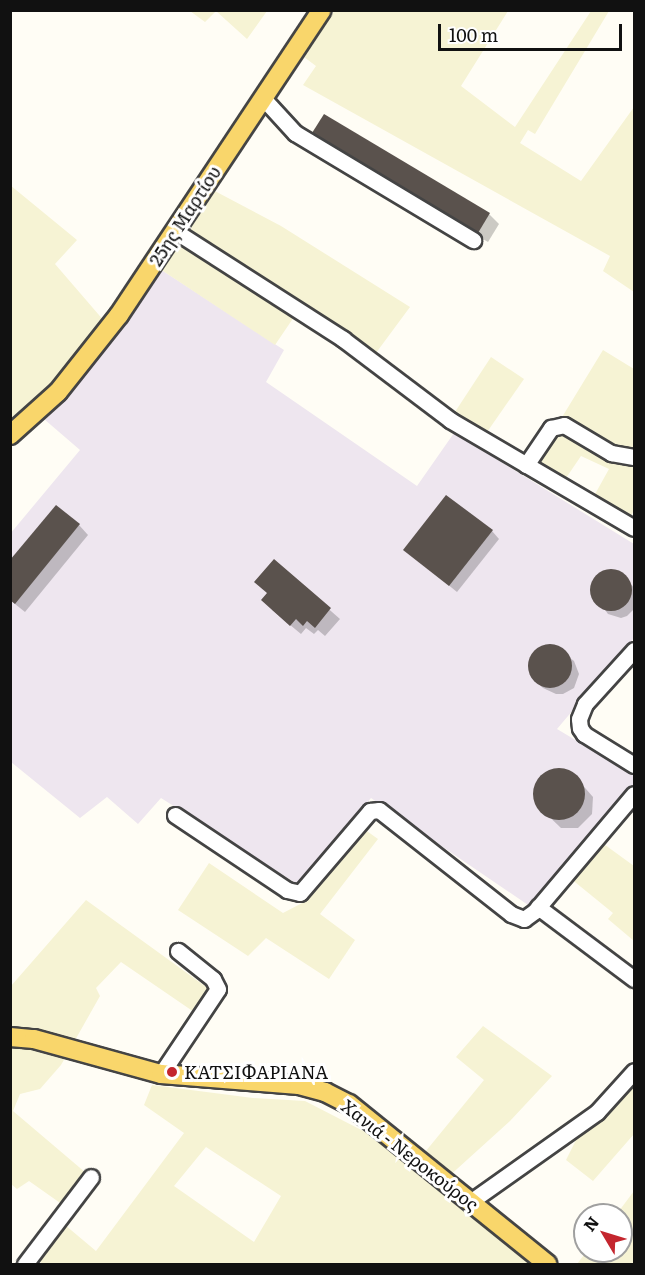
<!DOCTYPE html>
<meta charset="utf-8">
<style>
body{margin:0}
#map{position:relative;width:645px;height:1275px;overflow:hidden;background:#fffdf5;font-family:Literata,serif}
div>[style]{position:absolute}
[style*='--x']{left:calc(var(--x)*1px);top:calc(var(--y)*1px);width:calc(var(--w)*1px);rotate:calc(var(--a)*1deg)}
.industrial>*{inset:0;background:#eee6ef}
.farmland>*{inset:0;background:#f6f3d4}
.shadow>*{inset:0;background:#0003}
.building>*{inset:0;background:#5a524d}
.round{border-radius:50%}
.roads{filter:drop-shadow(2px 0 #444) drop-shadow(-2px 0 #444) drop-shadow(0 2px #444) drop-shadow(0 -2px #444)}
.minor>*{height:15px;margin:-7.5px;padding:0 7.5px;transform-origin:7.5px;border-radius:7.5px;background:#fff}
.major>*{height:18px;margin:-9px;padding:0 9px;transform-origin:9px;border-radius:9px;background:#f9d66b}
.dots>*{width:16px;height:16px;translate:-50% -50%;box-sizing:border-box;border:3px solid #fff;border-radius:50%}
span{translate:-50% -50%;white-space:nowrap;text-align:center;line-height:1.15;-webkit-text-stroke:6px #fff;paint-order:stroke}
.street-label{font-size:18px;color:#111}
.poi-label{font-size:18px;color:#111}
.left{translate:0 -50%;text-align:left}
.frame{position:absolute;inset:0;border:12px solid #111;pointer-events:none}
.north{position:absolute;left:573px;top:1203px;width:60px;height:60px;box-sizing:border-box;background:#fff;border:2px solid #a0a0a0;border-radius:50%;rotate:308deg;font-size:16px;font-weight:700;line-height:24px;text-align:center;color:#111}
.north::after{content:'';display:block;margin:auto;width:21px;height:27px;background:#c4262e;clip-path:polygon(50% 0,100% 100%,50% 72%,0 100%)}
.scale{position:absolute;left:438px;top:24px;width:184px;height:27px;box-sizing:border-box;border:3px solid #111;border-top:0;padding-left:8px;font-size:18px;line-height:21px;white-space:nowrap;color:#111;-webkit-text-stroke:4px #fff;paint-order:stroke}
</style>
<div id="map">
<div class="industrial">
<div style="clip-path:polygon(154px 265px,284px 350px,266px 382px,417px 486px,454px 433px,634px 544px,634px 638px,557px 729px,634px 775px,634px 785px,531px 907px,371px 798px,299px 885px,161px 798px,138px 824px,107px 797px,80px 818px,11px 762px,10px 534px,80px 450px,37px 413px)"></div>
</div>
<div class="farmland">
<div style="clip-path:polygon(190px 11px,267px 11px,247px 39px,216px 11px,205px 22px)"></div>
<div style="clip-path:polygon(334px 11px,508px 11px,461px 86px,515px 127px,591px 11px,609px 11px,535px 134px,528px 130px,520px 143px,581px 181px,634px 107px,634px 292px,603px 271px,610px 256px,303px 85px,316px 66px,304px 57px)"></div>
<div style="clip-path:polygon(10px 185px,77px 240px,55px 264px,105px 322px,30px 407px,10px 423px)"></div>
<div style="clip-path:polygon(211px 189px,281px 226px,410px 307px,373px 357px,343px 334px,334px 343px,294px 317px,275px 345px,160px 269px)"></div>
<div style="clip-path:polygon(603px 350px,634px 369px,634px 510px,630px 518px,594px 496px,609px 469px,581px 456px,564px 481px,534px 463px)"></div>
<div style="clip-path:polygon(491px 357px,524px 379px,485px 435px,453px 415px)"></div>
<div style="clip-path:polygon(364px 829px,378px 839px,320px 914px,355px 940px,329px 979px,266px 938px,248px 956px,178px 910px,209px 863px,283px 913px,306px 901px)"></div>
<div style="clip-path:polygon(601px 842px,634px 866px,634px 941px,608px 919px,613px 913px,570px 878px)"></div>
<div style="clip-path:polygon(86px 900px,209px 989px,194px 1012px,121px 962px,96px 988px,100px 996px,61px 1065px,40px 1089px,20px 1094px,13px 1111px,86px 1173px,63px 1205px,29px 1181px,17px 1189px,11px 1184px,11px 986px)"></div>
<div style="clip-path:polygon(evenodd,483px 1026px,552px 1076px,510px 1121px,436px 1188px,531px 1264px,43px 1264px,36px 1259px,65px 1225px,96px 1251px,184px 1133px,144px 1105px,152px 1085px,253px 1098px,305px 1101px,373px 1136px,412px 1168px,484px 1080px,456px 1057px,483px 1026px,206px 1147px,281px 1196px,254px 1242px,174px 1186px,206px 1147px)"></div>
<div style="clip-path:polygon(634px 1081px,634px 1134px,593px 1181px,566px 1160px,582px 1128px,608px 1112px)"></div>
<div style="clip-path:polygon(634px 1191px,634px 1264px,577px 1264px,587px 1251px,621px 1251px,621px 1215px,616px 1215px)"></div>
</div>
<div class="shadow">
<div style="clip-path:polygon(314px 133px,489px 214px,499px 224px,488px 242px,324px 143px)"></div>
<div style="clip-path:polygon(79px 525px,88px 535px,25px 612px,10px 600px)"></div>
<div style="clip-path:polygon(492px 531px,499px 539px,457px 592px,405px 550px)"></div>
<div style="clip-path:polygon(274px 561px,340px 619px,325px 636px,318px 630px,314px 634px,306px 628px,301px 634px,272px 610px,268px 593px)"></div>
<div style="clip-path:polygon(606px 572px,623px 574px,634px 588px,634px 609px,627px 616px,621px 618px,608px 614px,592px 592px,595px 579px)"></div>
<div style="clip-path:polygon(554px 646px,574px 661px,579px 674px,574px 688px,563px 694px,556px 694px,543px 688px,535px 680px,530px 665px,531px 658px,540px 648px)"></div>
<div style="clip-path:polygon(554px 771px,572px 773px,593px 797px,592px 814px,578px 828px,561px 828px,538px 806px,536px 786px,547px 773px)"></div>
</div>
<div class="building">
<div style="clip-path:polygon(324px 114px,490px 213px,478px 233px,312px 133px)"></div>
<div style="clip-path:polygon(446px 495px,493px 530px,449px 586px,403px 550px)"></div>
<div style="clip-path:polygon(56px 505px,80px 524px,15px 604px,10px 600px,10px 560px)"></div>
<div style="clip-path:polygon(274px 559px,331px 608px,315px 628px,307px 621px,303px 626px,296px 619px,290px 626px,261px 600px,267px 593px,254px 582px)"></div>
<div class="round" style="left:590px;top:569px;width:42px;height:42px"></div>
<div class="round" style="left:528px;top:644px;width:44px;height:44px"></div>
<div class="round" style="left:533px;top:768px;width:52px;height:52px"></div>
</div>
<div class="roads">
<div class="minor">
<div style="--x:262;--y:97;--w:49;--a:47.5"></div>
<div style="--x:295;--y:133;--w:208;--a:31"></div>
<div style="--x:175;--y:231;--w:200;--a:32.7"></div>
<div style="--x:343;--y:339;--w:134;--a:37.1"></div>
<div style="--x:450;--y:420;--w:213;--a:30.4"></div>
<div style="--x:526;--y:465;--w:45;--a:-56"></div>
<div style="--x:551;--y:428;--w:13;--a:-13"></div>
<div style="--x:564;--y:425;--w:55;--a:30.8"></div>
<div style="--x:611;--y:453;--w:23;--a:10"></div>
<div style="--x:634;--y:650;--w:73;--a:132.2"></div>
<div style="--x:585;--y:704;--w:16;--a:112"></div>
<div style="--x:579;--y:719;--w:9;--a:84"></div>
<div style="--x:580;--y:728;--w:7;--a:56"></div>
<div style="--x:584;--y:734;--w:59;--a:31.8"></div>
<div style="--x:175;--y:815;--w:135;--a:33.8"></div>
<div style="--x:287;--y:890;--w:13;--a:13"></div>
<div style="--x:300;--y:893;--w:108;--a:-49.5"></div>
<div style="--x:370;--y:811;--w:9;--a:-6"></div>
<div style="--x:379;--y:810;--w:168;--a:38.2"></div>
<div style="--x:511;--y:914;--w:14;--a:21"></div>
<div style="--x:524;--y:919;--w:14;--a:-36"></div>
<div style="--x:535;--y:911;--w:153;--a:-49.8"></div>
<div style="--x:538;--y:907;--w:120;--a:36.9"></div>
<div style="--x:161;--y:1074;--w:102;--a:-56.2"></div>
<div style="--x:218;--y:989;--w:11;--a:-117"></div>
<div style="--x:213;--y:979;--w:45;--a:-141.3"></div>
<div style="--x:470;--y:1202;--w:156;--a:-35.3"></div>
<div style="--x:597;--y:1112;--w:55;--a:-47.9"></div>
<div style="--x:25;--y:1264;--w:109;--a:-52.8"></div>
</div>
<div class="major">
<div style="--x:10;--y:435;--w:64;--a:-41.9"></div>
<div style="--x:58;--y:392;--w:98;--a:-51.6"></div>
<div style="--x:119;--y:315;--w:366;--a:-56.4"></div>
<div style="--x:10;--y:1037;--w:24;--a:5"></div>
<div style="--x:34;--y:1039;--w:132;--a:15.4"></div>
<div style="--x:161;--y:1074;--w:138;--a:4.6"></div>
<div style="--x:299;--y:1085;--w:27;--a:15"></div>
<div style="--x:325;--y:1092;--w:27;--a:27"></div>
<div style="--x:349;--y:1104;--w:255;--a:38.9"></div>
</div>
</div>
<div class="dots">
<div style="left:172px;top:1072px;background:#c4262e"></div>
</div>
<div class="street-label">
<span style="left:185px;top:216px;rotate:-57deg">25ης Μαρτίου</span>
<span style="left:410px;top:1155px;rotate:38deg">Χανιά - Νεροκούρος</span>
</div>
<div class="poi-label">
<span class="left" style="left:184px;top:1072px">ΚΑΤΣΙΦΑΡΙΑΝΑ</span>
</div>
<div class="frame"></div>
<div class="north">N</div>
<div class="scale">100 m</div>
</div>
